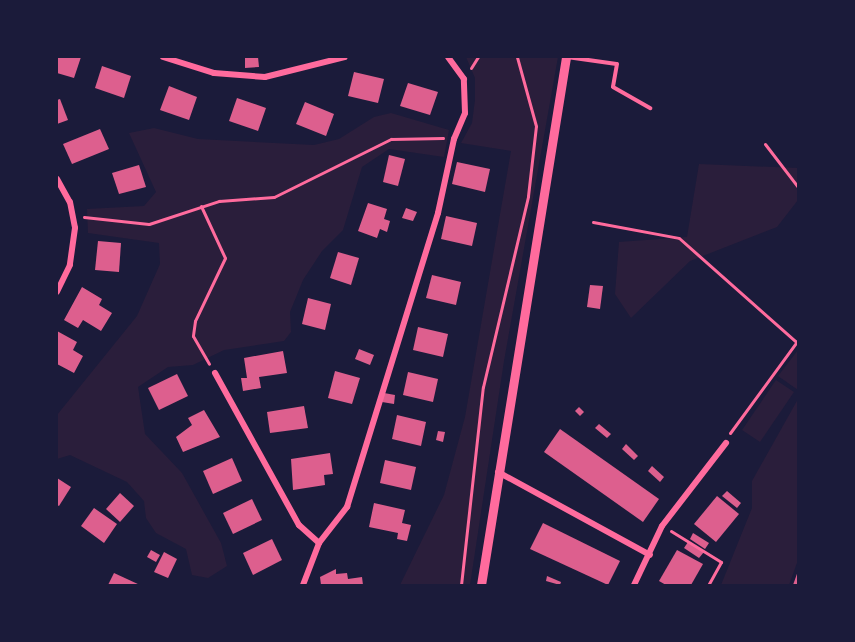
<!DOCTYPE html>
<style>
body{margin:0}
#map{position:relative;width:855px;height:642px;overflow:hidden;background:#1b1b3a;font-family:Lato,sans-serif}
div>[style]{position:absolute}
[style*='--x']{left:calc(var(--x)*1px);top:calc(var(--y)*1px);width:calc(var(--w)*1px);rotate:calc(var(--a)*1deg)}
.green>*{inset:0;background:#2a1e3b}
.building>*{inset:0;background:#dd5f8e}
.path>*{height:3px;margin:-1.5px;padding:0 1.5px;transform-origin:1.5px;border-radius:1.5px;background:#ff6b9d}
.service>*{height:4px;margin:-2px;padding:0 2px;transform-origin:2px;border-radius:2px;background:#ff6b9d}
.minor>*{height:6px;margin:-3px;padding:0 3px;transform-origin:3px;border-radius:3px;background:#ff6b9d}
.tertiary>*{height:9px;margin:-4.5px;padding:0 4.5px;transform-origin:4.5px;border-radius:4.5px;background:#ff6b9d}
span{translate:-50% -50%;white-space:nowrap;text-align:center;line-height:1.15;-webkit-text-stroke:5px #1b1b3a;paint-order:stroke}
.frame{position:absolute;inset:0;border:58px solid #1b1b3a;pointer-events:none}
</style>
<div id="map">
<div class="green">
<div style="clip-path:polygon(466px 57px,558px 57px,504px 361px,470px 585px,400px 585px,444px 495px,465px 417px,511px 151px,461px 143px,472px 123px,475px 100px,475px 78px)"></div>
<div style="clip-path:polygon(391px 113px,449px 130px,444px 157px,389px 149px,362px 167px,343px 230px,322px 251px,303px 280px,290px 312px,291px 332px,284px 341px,224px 350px,193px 365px,168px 367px,138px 387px,145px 434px,182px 473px,221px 543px,227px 566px,208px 578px,192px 575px,186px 549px,156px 533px,146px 518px,144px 501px,127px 482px,70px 455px,57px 459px,57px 415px,137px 316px,160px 264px,159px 243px,88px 233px,87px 209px,144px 206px,156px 192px,129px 133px,154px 128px,198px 139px,314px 145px,339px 139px,374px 117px)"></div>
<div style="clip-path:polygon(699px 164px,798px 168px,798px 200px,777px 227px,690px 261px,631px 318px,615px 294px,619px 242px,687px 237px)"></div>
<div style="clip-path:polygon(798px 350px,798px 390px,778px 376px)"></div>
<div style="clip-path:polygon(776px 380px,794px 392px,760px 442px,742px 430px)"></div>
<div style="clip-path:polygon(798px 399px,798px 560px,789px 585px,721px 585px,752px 508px,752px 481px)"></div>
</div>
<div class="building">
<div style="clip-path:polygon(57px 57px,81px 57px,74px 78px,57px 73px)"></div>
<div style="clip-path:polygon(258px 57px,259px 67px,245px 68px,245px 58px)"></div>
<div style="clip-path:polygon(102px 66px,131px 76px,124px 98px,95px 88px)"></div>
<div style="clip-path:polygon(354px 72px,384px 79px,378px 103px,348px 96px)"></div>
<div style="clip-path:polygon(408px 83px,438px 92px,430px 115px,400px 106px)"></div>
<div style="clip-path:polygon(169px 86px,197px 97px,189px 120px,160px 110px)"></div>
<div style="clip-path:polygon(237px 98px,266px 108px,258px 131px,229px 121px)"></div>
<div style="clip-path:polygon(60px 99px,68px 120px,57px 124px,57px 100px)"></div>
<div style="clip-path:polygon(305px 102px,334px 114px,326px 136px,296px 124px)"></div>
<div style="clip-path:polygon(100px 129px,109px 149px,72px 164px,63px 144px)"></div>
<div style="clip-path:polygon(389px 155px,405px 159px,398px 186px,383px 182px)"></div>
<div style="clip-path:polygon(457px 162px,490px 169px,485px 192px,452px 184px)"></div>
<div style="clip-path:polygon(139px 165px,146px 187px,119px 194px,112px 173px)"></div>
<div style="clip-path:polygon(368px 203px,387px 209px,384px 219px,390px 221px,387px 232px,380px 229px,377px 238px,358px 231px)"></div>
<div style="clip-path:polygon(406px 208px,417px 212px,413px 221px,402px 218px)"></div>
<div style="clip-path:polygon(446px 216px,477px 223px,472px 246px,441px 239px)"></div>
<div style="clip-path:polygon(98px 241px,121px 243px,119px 272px,95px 270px)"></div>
<div style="clip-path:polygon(338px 252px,359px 258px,351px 285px,330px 278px)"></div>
<div style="clip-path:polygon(432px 275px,461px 282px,456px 305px,426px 298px)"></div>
<div style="clip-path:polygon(590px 285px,603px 286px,600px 309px,587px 307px)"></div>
<div style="clip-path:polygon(82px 287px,102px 299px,99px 305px,112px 313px,101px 331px,83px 320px,78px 328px,64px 320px)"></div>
<div style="clip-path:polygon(308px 298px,331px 304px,325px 330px,302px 324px)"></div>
<div style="clip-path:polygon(418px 327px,448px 334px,443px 357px,413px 350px)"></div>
<div style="clip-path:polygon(57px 331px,77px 342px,73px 350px,83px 356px,74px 373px,57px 364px)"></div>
<div style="clip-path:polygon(359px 349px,374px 355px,370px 365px,355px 359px)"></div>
<div style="clip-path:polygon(283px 351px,287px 373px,259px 377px,261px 388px,243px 391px,241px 378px,247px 378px,244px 358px)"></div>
<div style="clip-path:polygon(335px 371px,360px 378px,352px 404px,328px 398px)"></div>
<div style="clip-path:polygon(408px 372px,438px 379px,433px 402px,403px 395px)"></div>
<div style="clip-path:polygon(177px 374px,188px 396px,159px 410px,148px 388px)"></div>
<div style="clip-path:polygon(384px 393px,395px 395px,394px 404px,382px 402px)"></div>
<div style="clip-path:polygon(304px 406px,308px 428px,270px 433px,267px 412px)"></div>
<div style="clip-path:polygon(579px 407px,584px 412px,580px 416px,575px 411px)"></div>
<div style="clip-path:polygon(204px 410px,220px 437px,183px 452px,176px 437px,192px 425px,188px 418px)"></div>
<div style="clip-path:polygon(397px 415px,426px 422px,421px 446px,392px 439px)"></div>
<div style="clip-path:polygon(599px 424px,611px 434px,607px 438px,595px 428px)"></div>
<div style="clip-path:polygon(560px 429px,659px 499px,643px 522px,544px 452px)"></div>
<div style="clip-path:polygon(438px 431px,445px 432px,443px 442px,436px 440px)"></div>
<div style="clip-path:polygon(626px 444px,638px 456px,634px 460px,622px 449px)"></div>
<div style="clip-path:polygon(330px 453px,333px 474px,324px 475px,325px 485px,293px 490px,291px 459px)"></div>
<div style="clip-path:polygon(232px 458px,242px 481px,213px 494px,203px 471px)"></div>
<div style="clip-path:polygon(385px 460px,416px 467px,411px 490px,380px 483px)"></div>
<div style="clip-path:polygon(652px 466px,664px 477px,660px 482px,648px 471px)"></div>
<div style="clip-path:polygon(57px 478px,71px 487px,59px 506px,57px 505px)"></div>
<div style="clip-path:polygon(727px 491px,741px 503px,737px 508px,722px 496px)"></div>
<div style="clip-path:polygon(120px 493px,134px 506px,120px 522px,106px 509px)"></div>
<div style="clip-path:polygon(717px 496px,739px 514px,716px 542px,694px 524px)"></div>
<div style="clip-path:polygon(252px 499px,262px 520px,233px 534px,223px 513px)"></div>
<div style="clip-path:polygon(374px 503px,405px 510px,402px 523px,411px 525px,407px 541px,397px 539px,398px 533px,369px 527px)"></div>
<div style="clip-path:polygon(94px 508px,117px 524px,104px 543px,81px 526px)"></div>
<div style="clip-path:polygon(543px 523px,620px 561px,608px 585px,530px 549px)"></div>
<div style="clip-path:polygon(693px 533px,709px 543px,705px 549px,690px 539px)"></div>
<div style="clip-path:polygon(272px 539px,282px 560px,253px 575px,243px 553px)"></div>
<div style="clip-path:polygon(688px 542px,704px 552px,699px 558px,684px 548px)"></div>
<div style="clip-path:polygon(151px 550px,160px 555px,156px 562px,147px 557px)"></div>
<div style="clip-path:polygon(677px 550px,703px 564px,691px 585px,666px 585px,659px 581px)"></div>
<div style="clip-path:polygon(164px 552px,177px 559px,168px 578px,154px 572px)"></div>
<div style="clip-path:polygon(336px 569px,336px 574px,347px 573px,348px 579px,362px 577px,363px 585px,321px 585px,320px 577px)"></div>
<div style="clip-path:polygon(798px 572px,798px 585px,793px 585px,798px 571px)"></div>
<div style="clip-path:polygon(114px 573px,140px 585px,108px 585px)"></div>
<div style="clip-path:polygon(547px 576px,561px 582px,560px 585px,546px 581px)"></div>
</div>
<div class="path">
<div style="--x:471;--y:68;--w:13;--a:-58"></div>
<div style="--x:765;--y:144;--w:54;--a:52.5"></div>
<div style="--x:201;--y:206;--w:57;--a:65.2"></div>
<div style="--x:225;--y:258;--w:70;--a:115.5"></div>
<div style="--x:195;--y:321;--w:15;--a:98"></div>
<div style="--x:193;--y:336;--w:32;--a:60"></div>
<div style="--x:84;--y:217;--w:65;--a:6.1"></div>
<div style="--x:149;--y:224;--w:74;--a:-18.2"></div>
<div style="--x:219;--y:201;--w:55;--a:-4.2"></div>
<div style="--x:274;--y:197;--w:131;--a:-26.4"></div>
<div style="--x:391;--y:139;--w:52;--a:-1.1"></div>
<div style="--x:593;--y:222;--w:87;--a:10.5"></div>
<div style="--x:679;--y:238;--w:157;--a:41.6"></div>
<div style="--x:730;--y:433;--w:115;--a:-53.8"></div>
<div style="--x:671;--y:531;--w:59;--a:31.8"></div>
<div style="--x:721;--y:562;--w:26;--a:119"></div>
<div style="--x:461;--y:585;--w:199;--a:-83.7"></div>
<div style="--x:483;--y:387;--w:196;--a:-76.7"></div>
<div style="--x:528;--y:196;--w:70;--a:-83.5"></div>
<div style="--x:536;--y:126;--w:72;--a:-105.4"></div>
</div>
<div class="service">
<div style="--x:567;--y:57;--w:50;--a:8"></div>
<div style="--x:617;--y:64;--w:23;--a:100"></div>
<div style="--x:613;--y:87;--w:43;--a:29.6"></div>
</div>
<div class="minor">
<div style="--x:163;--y:57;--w:53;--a:17.4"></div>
<div style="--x:214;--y:73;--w:51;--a:4.5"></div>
<div style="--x:265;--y:77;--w:82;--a:-14"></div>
<div style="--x:57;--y:179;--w:26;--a:61"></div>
<div style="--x:70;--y:202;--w:26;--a:79"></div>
<div style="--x:75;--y:228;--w:37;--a:98"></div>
<div style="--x:70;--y:265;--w:30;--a:116"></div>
<div style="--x:215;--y:373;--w:174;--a:61.1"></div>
<div style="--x:299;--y:525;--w:27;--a:42"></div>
<div style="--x:498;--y:472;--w:173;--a:28.6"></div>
<div style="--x:303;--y:585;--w:45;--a:-69.1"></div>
<div style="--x:319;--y:543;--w:46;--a:-52.1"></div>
<div style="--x:347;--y:507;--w:308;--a:-72.8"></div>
<div style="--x:438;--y:213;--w:76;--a:-77.8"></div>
<div style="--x:454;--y:139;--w:28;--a:-67"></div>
<div style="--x:465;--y:113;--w:34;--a:-92"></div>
<div style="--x:464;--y:79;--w:27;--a:-126"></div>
<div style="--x:634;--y:585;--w:65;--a:-64.6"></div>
<div style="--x:662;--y:526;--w:105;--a:-52.4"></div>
</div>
<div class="tertiary">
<div style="--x:481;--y:585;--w:535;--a:-80.85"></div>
</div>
<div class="frame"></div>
</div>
